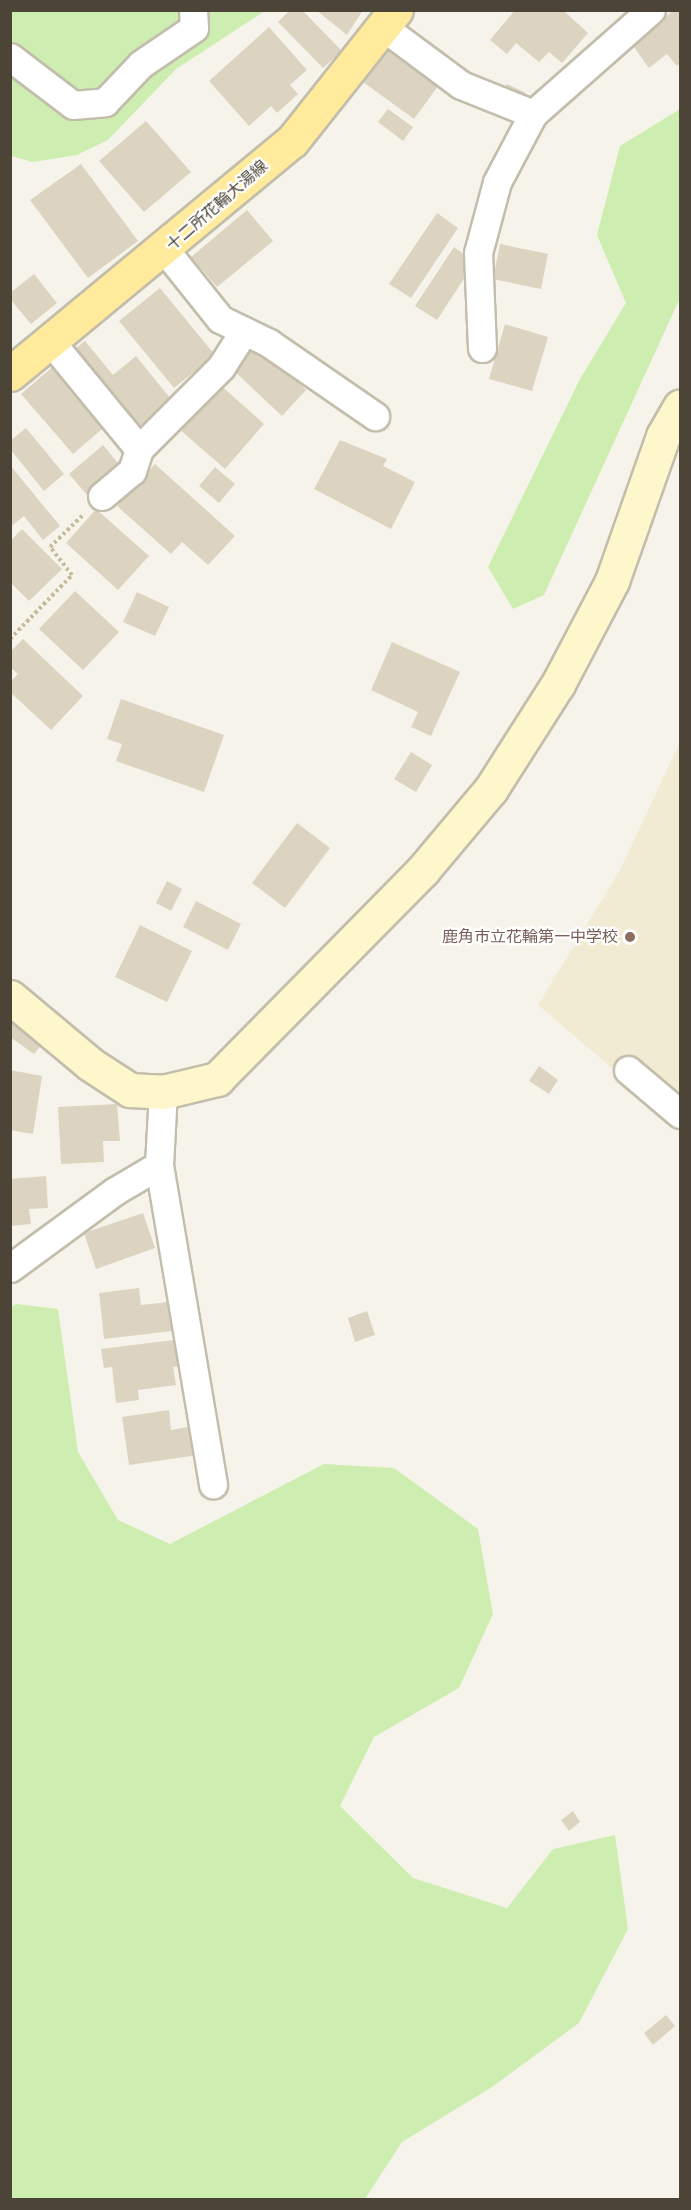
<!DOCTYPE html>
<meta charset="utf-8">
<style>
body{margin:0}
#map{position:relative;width:691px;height:2210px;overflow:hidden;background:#f6f4ea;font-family:"Alegreya Sans","Noto Sans JP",sans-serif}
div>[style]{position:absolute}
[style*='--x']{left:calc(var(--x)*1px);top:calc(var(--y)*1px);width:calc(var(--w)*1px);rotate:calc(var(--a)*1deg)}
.education>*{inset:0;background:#f1ebd3}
.green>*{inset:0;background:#cdeeb0}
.building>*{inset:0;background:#dcd4c1}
.path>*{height:4px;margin-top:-2px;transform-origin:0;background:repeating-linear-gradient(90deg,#c6bb9b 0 3px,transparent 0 6px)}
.roads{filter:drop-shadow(2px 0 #c3bdac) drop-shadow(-2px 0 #c3bdac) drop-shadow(0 2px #c3bdac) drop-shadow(0 -2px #c3bdac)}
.street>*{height:27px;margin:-13.5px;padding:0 13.5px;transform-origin:13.5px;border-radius:13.5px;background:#fff}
.secondary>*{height:33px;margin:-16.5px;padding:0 16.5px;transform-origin:16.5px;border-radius:16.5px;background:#fff7cc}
.primary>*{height:33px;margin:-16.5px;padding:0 16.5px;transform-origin:16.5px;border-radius:16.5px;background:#ffeb9b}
.dots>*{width:16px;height:16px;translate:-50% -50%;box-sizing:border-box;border:3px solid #fff;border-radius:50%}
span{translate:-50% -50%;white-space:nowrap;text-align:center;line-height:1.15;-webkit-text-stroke:4.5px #fff;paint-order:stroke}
.street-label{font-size:16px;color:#4c4537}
.education-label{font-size:16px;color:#785e54}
.right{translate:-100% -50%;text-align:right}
.frame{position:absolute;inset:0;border:12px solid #4c4537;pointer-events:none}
</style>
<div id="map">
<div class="education">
<div style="clip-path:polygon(680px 742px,680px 1126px,538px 1005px,620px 870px)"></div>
</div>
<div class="green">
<div style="clip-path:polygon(10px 11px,265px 11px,176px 69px,108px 140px,77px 155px,33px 162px,11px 156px)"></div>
<div style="clip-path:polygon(680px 109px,680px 298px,544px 595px,513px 609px,488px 567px,580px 379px,626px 303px,597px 235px,620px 146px)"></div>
<div style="clip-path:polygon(16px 1304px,58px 1309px,78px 1452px,118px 1520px,170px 1544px,324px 1464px,394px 1468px,478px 1529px,493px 1614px,459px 1688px,374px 1737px,340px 1806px,413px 1878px,507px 1908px,553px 1849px,615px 1835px,628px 1929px,579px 2023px,492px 2087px,402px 2142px,365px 2199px,11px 2199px,10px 1308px)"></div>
</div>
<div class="building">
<div style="clip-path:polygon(290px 10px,302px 10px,342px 51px,323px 68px,278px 22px)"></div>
<div style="clip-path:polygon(316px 10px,363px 10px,347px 35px)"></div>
<div style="clip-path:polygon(515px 10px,563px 10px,588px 33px,562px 63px,549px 52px,539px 62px,516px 43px,507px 54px,490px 40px)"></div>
<div style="clip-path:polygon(674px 10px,680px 10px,680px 63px,677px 66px,667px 54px,649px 68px,631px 43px)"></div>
<div style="clip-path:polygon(269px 27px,307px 70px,290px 85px,298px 94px,277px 113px,271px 106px,249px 126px,209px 81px)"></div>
<div style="clip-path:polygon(391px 45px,441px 82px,414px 119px,363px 82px)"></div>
<div style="clip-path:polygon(507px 84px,526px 93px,522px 100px,503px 91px)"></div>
<div style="clip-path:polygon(388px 109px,413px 127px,403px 141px,378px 122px)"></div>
<div style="clip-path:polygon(146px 121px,191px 172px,144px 212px,99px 161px)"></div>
<div style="clip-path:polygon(81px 164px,138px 241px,88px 278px,30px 200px)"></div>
<div style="clip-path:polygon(247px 210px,273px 241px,217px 287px,191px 257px)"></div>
<div style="clip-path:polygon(437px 213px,458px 228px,411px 298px,389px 284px)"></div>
<div style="clip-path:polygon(500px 244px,548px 254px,541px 289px,493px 279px)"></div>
<div style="clip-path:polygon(454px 247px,475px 262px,437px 320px,415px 306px)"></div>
<div style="clip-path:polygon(34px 274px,57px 303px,31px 324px,10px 299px,10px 293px)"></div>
<div style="clip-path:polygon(160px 288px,215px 355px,174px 388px,119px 321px)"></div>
<div style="clip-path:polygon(505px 324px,548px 337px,532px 391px,489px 379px)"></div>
<div style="clip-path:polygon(85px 341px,113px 375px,136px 356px,175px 404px,141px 432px,74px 350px)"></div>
<div style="clip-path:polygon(256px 343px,306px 390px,282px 416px,232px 369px)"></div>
<div style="clip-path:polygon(56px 364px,108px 424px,73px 454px,21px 394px)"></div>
<div style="clip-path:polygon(218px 383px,264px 424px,225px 469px,178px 428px)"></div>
<div style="clip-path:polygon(26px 428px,64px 474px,44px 491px,10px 449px,10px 441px)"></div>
<div style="clip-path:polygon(340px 440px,387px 459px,383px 466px,415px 482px,391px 529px,314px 489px)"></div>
<div style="clip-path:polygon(103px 445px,122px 468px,88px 496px,69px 474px)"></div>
<div style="clip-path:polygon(155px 464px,235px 536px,208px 565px,182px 542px,171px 554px,117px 506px)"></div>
<div style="clip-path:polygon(10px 465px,60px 526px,43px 540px,24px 516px,10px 527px)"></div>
<div style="clip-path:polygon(215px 467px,235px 484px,219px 503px,199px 486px)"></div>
<div style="clip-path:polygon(96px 509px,149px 556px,118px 590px,66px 543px)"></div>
<div style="clip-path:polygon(22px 529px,62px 569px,29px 601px,10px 582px,10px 541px)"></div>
<div style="clip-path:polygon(75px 591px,119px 632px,83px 670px,39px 629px)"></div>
<div style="clip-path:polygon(137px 592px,169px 607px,155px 636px,123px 622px)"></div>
<div style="clip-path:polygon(23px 639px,83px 696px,51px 730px,10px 692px,10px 682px,18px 674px,10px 667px,10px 652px)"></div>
<div style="clip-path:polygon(392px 642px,460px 672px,431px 736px,411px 727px,418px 712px,371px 690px)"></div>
<div style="clip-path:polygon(121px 699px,224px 735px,204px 792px,116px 761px,122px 744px,107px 739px)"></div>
<div style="clip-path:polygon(411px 752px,432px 765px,416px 792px,394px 779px)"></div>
<div style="clip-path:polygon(297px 823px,330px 848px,285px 908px,252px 883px)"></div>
<div style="clip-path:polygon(167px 881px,182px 889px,171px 911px,156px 903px)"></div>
<div style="clip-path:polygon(196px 901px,241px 924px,228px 950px,183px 927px)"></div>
<div style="clip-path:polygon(140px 925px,192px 951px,167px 1002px,115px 977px)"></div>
<div style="clip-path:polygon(16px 1017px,46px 1039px,34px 1054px,10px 1037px,10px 1025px)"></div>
<div style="clip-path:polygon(539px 1066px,558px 1080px,549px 1094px,529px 1081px)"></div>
<div style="clip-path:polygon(10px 1070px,42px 1076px,33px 1134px,10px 1130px)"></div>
<div style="clip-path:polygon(117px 1104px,120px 1141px,103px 1141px,104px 1162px,61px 1164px,58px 1107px)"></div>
<div style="clip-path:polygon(46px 1176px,48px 1208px,29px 1209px,31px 1224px,10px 1226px,10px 1179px)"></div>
<div style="clip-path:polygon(143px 1213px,155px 1248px,96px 1269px,84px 1233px)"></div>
<div style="clip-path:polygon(139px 1288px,141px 1305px,169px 1302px,172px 1331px,104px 1339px,99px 1293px)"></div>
<div style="clip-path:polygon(367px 1311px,375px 1335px,355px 1342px,348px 1318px)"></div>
<div style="clip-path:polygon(181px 1339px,185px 1366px,173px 1367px,176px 1385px,138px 1390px,139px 1400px,116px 1403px,112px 1367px,104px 1368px,101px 1349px)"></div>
<div style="clip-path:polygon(169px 1410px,171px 1430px,193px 1426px,198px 1455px,129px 1465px,122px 1417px)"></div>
<div style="clip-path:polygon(573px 1811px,580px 1822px,569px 1831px,561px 1820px)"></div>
<div style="clip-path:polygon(666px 2015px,675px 2026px,653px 2045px,644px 2033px)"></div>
</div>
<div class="path">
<div style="--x:10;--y:639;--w:89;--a:-45.9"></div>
<div style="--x:72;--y:575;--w:36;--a:-128"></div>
<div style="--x:50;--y:547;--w:45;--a:-44.1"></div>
</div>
<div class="roads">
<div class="street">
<div style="--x:383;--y:27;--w:97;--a:36.6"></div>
<div style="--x:461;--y:85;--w:78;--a:21.9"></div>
<div style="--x:10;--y:57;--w:79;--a:37.3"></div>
<div style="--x:73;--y:105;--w:32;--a:-5"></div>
<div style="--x:105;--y:102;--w:52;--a:-46.5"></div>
<div style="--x:141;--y:64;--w:64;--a:-34.2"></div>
<div style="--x:194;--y:28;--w:18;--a:-93"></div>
<div style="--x:165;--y:250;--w:88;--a:51.4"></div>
<div style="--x:220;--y:319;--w:55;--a:26.1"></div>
<div style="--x:269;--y:343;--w:129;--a:34.6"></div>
<div style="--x:51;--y:342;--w:139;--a:50.6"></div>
<div style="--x:482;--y:348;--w:95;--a:-92.4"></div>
<div style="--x:478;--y:253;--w:73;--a:-75"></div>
<div style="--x:497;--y:182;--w:77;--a:-62.1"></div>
<div style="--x:533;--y:114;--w:157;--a:-41.4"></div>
<div style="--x:102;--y:496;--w:39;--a:-40"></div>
<div style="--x:132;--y:471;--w:23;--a:-72"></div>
<div style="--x:139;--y:449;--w:116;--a:-45"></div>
<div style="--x:221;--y:367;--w:43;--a:-57.4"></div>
<div style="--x:628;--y:1070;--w:68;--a:40.2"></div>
<div style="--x:159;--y:1165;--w:324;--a:80.4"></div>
<div style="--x:10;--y:1268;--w:130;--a:-36.3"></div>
<div style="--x:115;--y:1191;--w:51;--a:-30.6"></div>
<div style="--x:159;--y:1165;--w:73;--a:-86.9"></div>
</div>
<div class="secondary">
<div style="--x:10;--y:997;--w:104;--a:39.9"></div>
<div style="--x:90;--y:1064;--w:48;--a:33"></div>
<div style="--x:130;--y:1090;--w:33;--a:3"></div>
<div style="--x:163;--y:1092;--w:56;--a:-13.5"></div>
<div style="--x:217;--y:1079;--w:293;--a:-45.4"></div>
<div style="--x:423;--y:870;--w:106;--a:-50"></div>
<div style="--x:491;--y:789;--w:125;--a:-57.5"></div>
<div style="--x:558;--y:684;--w:116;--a:-62.3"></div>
<div style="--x:612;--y:581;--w:154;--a:-70.6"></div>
<div style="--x:663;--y:436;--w:34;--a:-60"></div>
</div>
<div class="primary">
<div style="--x:10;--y:374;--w:366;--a:-39.6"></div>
<div style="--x:292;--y:141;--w:167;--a:-51.6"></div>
</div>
</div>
<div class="dots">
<div style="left:630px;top:937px;background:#8d6e63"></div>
</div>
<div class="street-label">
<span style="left:217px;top:206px;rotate:-41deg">十二所花輪大湯線</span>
</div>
<div class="education-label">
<span class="right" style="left:618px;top:937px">鹿角市立花輪第一中学校</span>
</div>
<div class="frame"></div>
</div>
